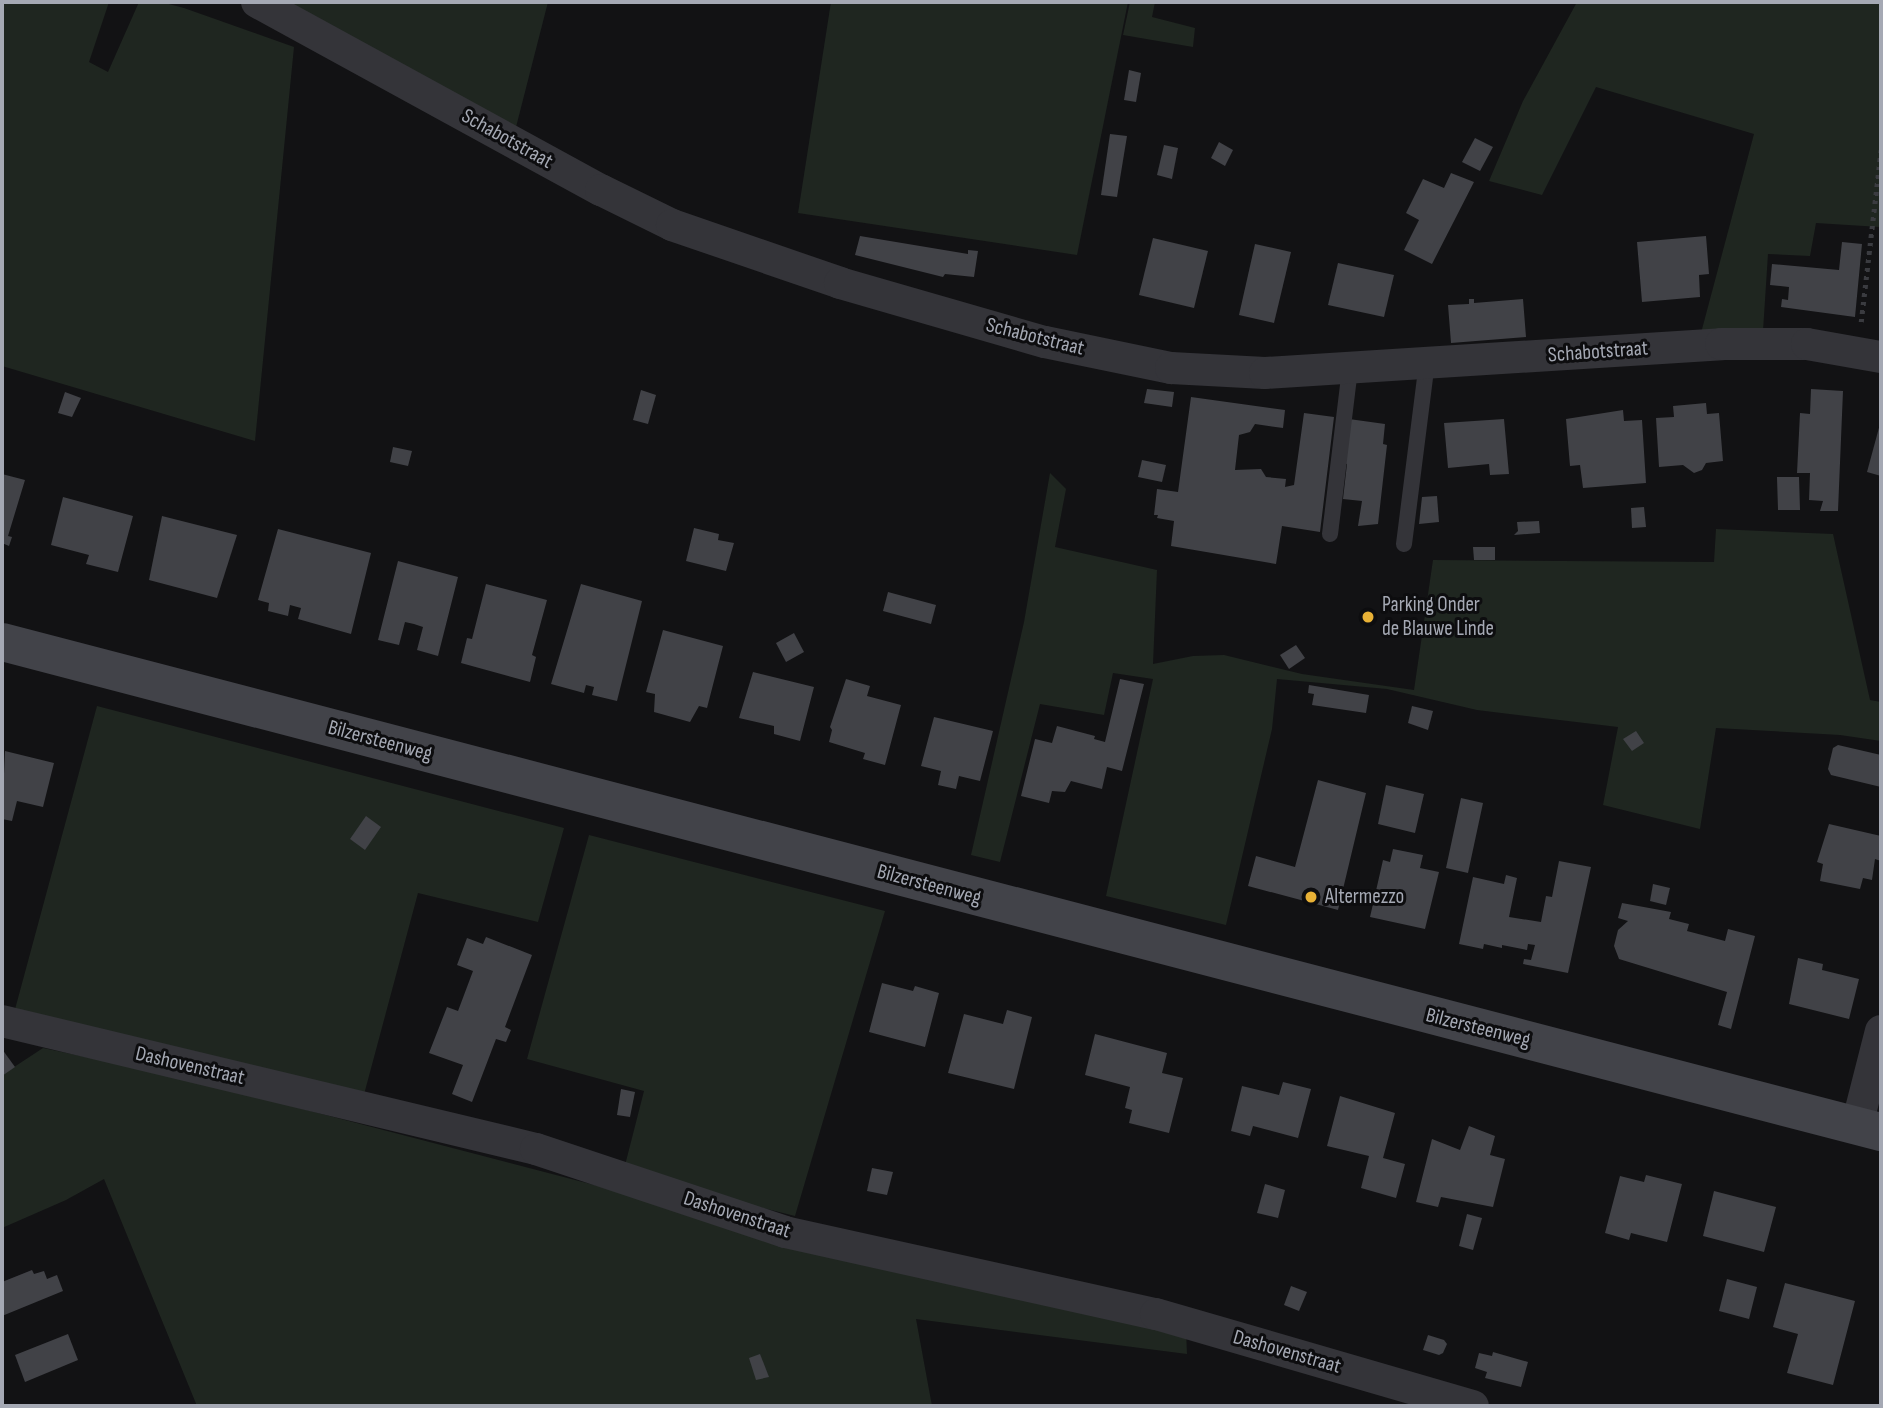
<!DOCTYPE html>
<style>
body{margin:0}
#map{position:relative;width:1883px;height:1408px;overflow:hidden;background:#121214;font-family:"Sofia Sans Condensed",sans-serif}
div>[style]{position:absolute}
[style*='--x']{left:calc(var(--x)*1px);top:calc(var(--y)*1px);width:calc(var(--w)*1px);rotate:calc(var(--a)*1deg)}
.green>*{inset:0;background:#1f2620}
.building>*{inset:0;background:#414247}
.path>*{height:4.5px;margin-top:-2.25px;transform-origin:0;background:repeating-linear-gradient(90deg,#3a3b40 0 3.5px,transparent 0 8.5px)}
.service>*{height:16px;margin:-8px;padding:0 8px;transform-origin:8px;border-radius:8px;background:#343439}
.minor>*{height:32px;margin:-16px;padding:0 16px;transform-origin:16px;border-radius:16px;background:#343439}
.secondary>*{height:38px;margin:-19px;padding:0 19px;transform-origin:19px;border-radius:19px;background:#424349}
.dots>*{width:19px;height:19px;translate:-50% -50%;box-sizing:border-box;border:4px solid #0d0d0f;border-radius:50%}
span{translate:-50% -50%;white-space:nowrap;text-align:center;line-height:1.15;-webkit-text-stroke:6px #0d0d0f;paint-order:stroke}
.street-label{font-size:21px;color:#a5a9b4}
.poi-label{font-size:21px;color:#a5a9b4}
.left{translate:0 -50%;text-align:left}
.frame{position:absolute;inset:0;border:4px solid #a5a9b4;pointer-events:none}
</style>
<div id="map">
<div class="green">
<div style="clip-path:polygon(2px 2px,109px 2px,89px 62px,108px 72px,139px 2px,161px 2px,184px 8px,294px 47px,255px 441px,2px 366px)"></div>
<div style="clip-path:polygon(279px 2px,548px 2px,515px 131px)"></div>
<div style="clip-path:polygon(831px 2px,1128px 2px,1077px 255px,798px 213px)"></div>
<div style="clip-path:polygon(1130px 2px,1155px 2px,1152px 17px,1195px 28px,1193px 47px,1123px 35px)"></div>
<div style="clip-path:polygon(1577px 2px,1881px 2px,1880px 227px,1816px 223px,1810px 256px,1768px 254px,1763px 331px,1701px 333px,1754px 134px,1596px 87px,1542px 195px,1489px 181px,1523px 101px)"></div>
<div style="clip-path:polygon(1050px 473px,1066px 489px,1055px 547px,1157px 570px,1153px 664px,1193px 656px,1224px 655px,1302px 674px,1414px 690px,1433px 560px,1714px 562px,1716px 529px,1833px 534px,1870px 700px,1881px 702px,1881px 741px,1840px 735px,1716px 728px,1700px 829px,1603px 805px,1618px 727px,1477px 710px,1387px 689px,1277px 679px,1272px 729px,1226px 925px,1106px 896px,1153px 679px,1113px 673px,1104px 715px,1040px 704px,1000px 862px,971px 855px,1024px 622px)"></div>
<div style="clip-path:polygon(97px 706px,564px 828px,538px 922px,418px 893px,362px 1102px,14px 1013px)"></div>
<div style="clip-path:polygon(589px 835px,885px 911px,795px 1216px,623px 1173px,644px 1091px,527px 1059px)"></div>
<div style="clip-path:polygon(43px 1048px,176px 1076px,905px 1266px,1186px 1330px,1187px 1354px,916px 1319px,932px 1406px,197px 1406px,104px 1179px,66px 1200px,2px 1228px,2px 1075px)"></div>
</div>
<div class="building">
<div style="clip-path:polygon(1129px 70px,1141px 73px,1136px 102px,1124px 100px)"></div>
<div style="clip-path:polygon(1110px 134px,1127px 136px,1117px 197px,1101px 195px)"></div>
<div style="clip-path:polygon(1475px 138px,1493px 147px,1480px 171px,1462px 162px)"></div>
<div style="clip-path:polygon(1219px 142px,1233px 150px,1225px 166px,1211px 158px)"></div>
<div style="clip-path:polygon(1164px 145px,1178px 148px,1172px 179px,1157px 175px)"></div>
<div style="clip-path:polygon(1451px 173px,1474px 182px,1432px 264px,1404px 250px,1419px 220px,1406px 213px,1423px 179px,1444px 188px)"></div>
<div style="clip-path:polygon(860px 236px,968px 254px,968px 250px,978px 251px,974px 277px,945px 274px,943px 277px,855px 255px)"></div>
<div style="clip-path:polygon(1706px 236px,1709px 274px,1699px 275px,1700px 297px,1642px 302px,1637px 242px)"></div>
<div style="clip-path:polygon(1153px 238px,1208px 251px,1194px 308px,1139px 295px)"></div>
<div style="clip-path:polygon(1842px 242px,1862px 244px,1855px 317px,1781px 307px,1782px 299px,1788px 300px,1789px 287px,1770px 285px,1772px 264px,1839px 270px)"></div>
<div style="clip-path:polygon(1255px 244px,1291px 252px,1274px 323px,1239px 315px)"></div>
<div style="clip-path:polygon(1338px 263px,1394px 275px,1384px 317px,1328px 305px)"></div>
<div style="clip-path:polygon(1469px 299px,1474px 299px,1474px 303px,1523px 299px,1526px 337px,1451px 343px,1448px 305px,1469px 304px)"></div>
<div style="clip-path:polygon(1147px 389px,1174px 392px,1172px 407px,1144px 403px)"></div>
<div style="clip-path:polygon(1811px 389px,1843px 391px,1838px 511px,1820px 511px,1823px 501px,1809px 500px,1810px 473px,1797px 473px,1800px 413px,1810px 414px)"></div>
<div style="clip-path:polygon(641px 390px,656px 395px,648px 424px,633px 420px)"></div>
<div style="clip-path:polygon(65px 392px,81px 398px,72px 417px,58px 413px)"></div>
<div style="clip-path:polygon(1191px 397px,1285px 410px,1283px 428px,1255px 424px,1250px 432px,1239px 435px,1235px 470px,1261px 469px,1266px 477px,1286px 479px,1285px 487px,1294px 485px,1304px 413px,1334px 417px,1320px 532px,1282px 526px,1276px 564px,1171px 546px,1174px 521px,1157px 518px,1158px 515px,1154px 515px,1157px 489px,1178px 492px)"></div>
<div style="clip-path:polygon(1706px 403px,1707px 414px,1719px 413px,1723px 461px,1706px 463px,1702px 470px,1694px 473px,1683px 465px,1659px 467px,1656px 418px,1674px 417px,1673px 406px)"></div>
<div style="clip-path:polygon(1623px 410px,1624px 421px,1642px 420px,1646px 483px,1583px 488px,1580px 465px,1570px 466px,1566px 419px)"></div>
<div style="clip-path:polygon(1349px 419px,1385px 424px,1383px 444px,1387px 445px,1378px 524px,1358px 526px,1362px 501px,1343px 499px,1347px 464px,1343px 463px)"></div>
<div style="clip-path:polygon(1504px 419px,1509px 474px,1490px 475px,1489px 464px,1448px 468px,1444px 423px)"></div>
<div style="clip-path:polygon(1880px 424px,1881px 424px,1881px 476px,1867px 472px)"></div>
<div style="clip-path:polygon(393px 447px,412px 451px,408px 466px,390px 462px)"></div>
<div style="clip-path:polygon(1142px 460px,1166px 465px,1162px 482px,1138px 477px)"></div>
<div style="clip-path:polygon(2px 474px,25px 480px,8px 536px,12px 537px,9px 546px,2px 543px)"></div>
<div style="clip-path:polygon(1777px 477px,1799px 477px,1800px 510px,1778px 510px)"></div>
<div style="clip-path:polygon(1437px 496px,1439px 522px,1419px 524px,1422px 497px)"></div>
<div style="clip-path:polygon(63px 497px,133px 516px,118px 572px,86px 564px,89px 555px,51px 545px)"></div>
<div style="clip-path:polygon(1644px 507px,1646px 527px,1632px 528px,1631px 508px)"></div>
<div style="clip-path:polygon(162px 516px,237px 535px,217px 598px,149px 580px)"></div>
<div style="clip-path:polygon(1539px 521px,1540px 533px,1514px 535px,1518px 531px,1517px 522px)"></div>
<div style="clip-path:polygon(694px 528px,719px 534px,718px 540px,734px 543px,726px 571px,686px 561px)"></div>
<div style="clip-path:polygon(278px 529px,371px 553px,351px 634px,298px 619px,301px 608px,290px 605px,288px 616px,268px 611px,269px 603px,258px 600px)"></div>
<div style="clip-path:polygon(1473px 547px,1495px 547px,1495px 560px,1474px 560px)"></div>
<div style="clip-path:polygon(398px 561px,458px 577px,438px 656px,417px 650px,423px 627px,414px 624px,405px 622px,399px 645px,378px 640px)"></div>
<div style="clip-path:polygon(486px 584px,547px 600px,532px 655px,536px 657px,530px 682px,461px 663px,467px 638px,472px 639px)"></div>
<div style="clip-path:polygon(581px 584px,642px 601px,617px 701px,592px 695px,594px 687px,586px 685px,584px 693px,551px 684px)"></div>
<div style="clip-path:polygon(888px 592px,936px 605px,931px 624px,883px 611px)"></div>
<div style="clip-path:polygon(663px 630px,723px 646px,707px 708px,699px 706px,690px 722px,654px 712px,655px 694px,646px 692px)"></div>
<div style="clip-path:polygon(794px 633px,804px 652px,786px 662px,776px 643px)"></div>
<div style="clip-path:polygon(1296px 645px,1305px 658px,1289px 669px,1280px 655px)"></div>
<div style="clip-path:polygon(753px 672px,814px 687px,800px 741px,774px 734px,774px 726px,739px 718px)"></div>
<div style="clip-path:polygon(846px 679px,870px 686px,867px 696px,901px 705px,885px 765px,863px 759px,865px 753px,829px 742px,832px 730px,830px 727px)"></div>
<div style="clip-path:polygon(1120px 679px,1144px 684px,1122px 771px,1107px 767px,1102px 789px,1071px 781px,1065px 792px,1052px 791px,1049px 803px,1021px 796px,1035px 739px,1052px 743px,1057px 726px,1095px 736px,1094px 739px,1105px 742px)"></div>
<div style="clip-path:polygon(1309px 685px,1369px 695px,1366px 713px,1312px 705px,1314px 694px,1308px 693px)"></div>
<div style="clip-path:polygon(1412px 706px,1433px 711px,1428px 730px,1408px 723px)"></div>
<div style="clip-path:polygon(934px 717px,993px 731px,980px 781px,959px 776px,956px 789px,938px 785px,941px 771px,921px 766px)"></div>
<div style="clip-path:polygon(1636px 731px,1644px 743px,1632px 751px,1623px 739px)"></div>
<div style="clip-path:polygon(1838px 745px,1881px 755px,1881px 787px,1831px 775px,1828px 769px,1833px 748px)"></div>
<div style="clip-path:polygon(5px 751px,54px 763px,43px 807px,17px 801px,12px 821px,2px 819px)"></div>
<div style="clip-path:polygon(1318px 780px,1366px 793px,1338px 910px,1248px 886px,1256px 856px,1295px 867px)"></div>
<div style="clip-path:polygon(1386px 785px,1424px 794px,1415px 833px,1378px 824px)"></div>
<div style="clip-path:polygon(1461px 798px,1483px 803px,1468px 873px,1446px 868px)"></div>
<div style="clip-path:polygon(366px 816px,381px 827px,365px 850px,350px 839px)"></div>
<div style="clip-path:polygon(1829px 824px,1881px 836px,1881px 861px,1875px 859px,1872px 880px,1863px 878px,1860px 889px,1820px 881px,1823px 864px,1817px 862px)"></div>
<div style="clip-path:polygon(1393px 849px,1423px 855px,1420px 868px,1439px 872px,1425px 929px,1370px 917px,1383px 860px,1390px 862px)"></div>
<div style="clip-path:polygon(1559px 861px,1591px 867px,1568px 973px,1523px 964px,1524px 959px,1531px 960px,1535px 945px,1528px 944px,1527px 950px,1502px 945px,1502px 948px,1484px 944px,1483px 949px,1459px 944px,1473px 877px,1504px 884px,1506px 875px,1517px 878px,1509px 917px,1541px 922px,1546px 896px,1552px 897px)"></div>
<div style="clip-path:polygon(1653px 884px,1670px 888px,1666px 905px,1650px 901px)"></div>
<div style="clip-path:polygon(1622px 903px,1671px 912px,1669px 919px,1689px 924px,1687px 931px,1725px 941px,1728px 929px,1755px 936px,1731px 1029px,1718px 1025px,1727px 992px,1619px 959px,1614px 946px,1618px 930px,1628px 921px,1618px 918px)"></div>
<div style="clip-path:polygon(486px 937px,532px 955px,505px 1027px,511px 1030px,506px 1042px,496px 1039px,472px 1102px,452px 1094px,463px 1065px,429px 1053px,447px 1007px,458px 1011px,473px 971px,457px 965px,467px 938px,483px 944px)"></div>
<div style="clip-path:polygon(1798px 958px,1823px 964px,1822px 970px,1859px 979px,1849px 1019px,1789px 1004px)"></div>
<div style="clip-path:polygon(882px 983px,913px 991px,915px 986px,939px 993px,925px 1047px,869px 1032px)"></div>
<div style="clip-path:polygon(1007px 1010px,1032px 1017px,1014px 1089px,948px 1073px,964px 1014px,1003px 1024px)"></div>
<div style="clip-path:polygon(1095px 1034px,1167px 1053px,1162px 1073px,1183px 1078px,1169px 1133px,1129px 1123px,1132px 1110px,1125px 1108px,1130px 1087px,1085px 1075px)"></div>
<div style="clip-path:polygon(2px 1049px,15px 1067px,2px 1076px)"></div>
<div style="clip-path:polygon(1283px 1082px,1311px 1089px,1298px 1138px,1253px 1126px,1250px 1136px,1231px 1131px,1242px 1086px,1279px 1095px)"></div>
<div style="clip-path:polygon(621px 1089px,635px 1092px,630px 1117px,617px 1115px)"></div>
<div style="clip-path:polygon(1340px 1096px,1395px 1113px,1383px 1158px,1405px 1164px,1396px 1198px,1361px 1188px,1369px 1156px,1327px 1146px)"></div>
<div style="clip-path:polygon(1469px 1126px,1495px 1136px,1490px 1155px,1505px 1159px,1493px 1207px,1441px 1197px,1438px 1207px,1416px 1202px,1432px 1139px,1460px 1150px)"></div>
<div style="clip-path:polygon(872px 1168px,893px 1172px,887px 1195px,867px 1191px)"></div>
<div style="clip-path:polygon(1646px 1175px,1682px 1184px,1667px 1242px,1631px 1233px,1629px 1240px,1605px 1233px,1620px 1176px,1644px 1182px)"></div>
<div style="clip-path:polygon(1265px 1184px,1285px 1190px,1278px 1218px,1257px 1213px)"></div>
<div style="clip-path:polygon(1714px 1191px,1776px 1207px,1764px 1252px,1703px 1236px)"></div>
<div style="clip-path:polygon(1467px 1214px,1482px 1218px,1473px 1250px,1459px 1246px)"></div>
<div style="clip-path:polygon(32px 1270px,34px 1274px,44px 1271px,47px 1279px,57px 1275px,63px 1291px,2px 1316px,2px 1282px)"></div>
<div style="clip-path:polygon(1727px 1279px,1757px 1287px,1749px 1319px,1719px 1311px)"></div>
<div style="clip-path:polygon(1785px 1283px,1855px 1301px,1833px 1385px,1787px 1373px,1798px 1334px,1773px 1327px)"></div>
<div style="clip-path:polygon(1291px 1286px,1307px 1292px,1299px 1311px,1284px 1305px)"></div>
<div style="clip-path:polygon(68px 1334px,78px 1360px,25px 1382px,15px 1355px)"></div>
<div style="clip-path:polygon(1428px 1335px,1444px 1340px,1447px 1344px,1443px 1353px,1439px 1355px,1423px 1350px)"></div>
<div style="clip-path:polygon(1493px 1352px,1528px 1362px,1521px 1387px,1485px 1378px,1487px 1372px,1475px 1368px,1479px 1353px,1492px 1356px)"></div>
<div style="clip-path:polygon(760px 1354px,769px 1377px,756px 1380px,749px 1358px)"></div>
</div>
<div class="path">
<div style="--x:1861;--y:322;--w:174;--a:-83.4"></div>
</div>
<div class="service">
<div style="--x:1330;--y:534;--w:167;--a:-83.1"></div>
<div style="--x:1404;--y:544;--w:182;--a:-82.8"></div>
</div>
<div class="minor">
<div style="--x:257;--y:2;--w:392;--a:28.7"></div>
<div style="--x:601;--y:190;--w:79;--a:26.2"></div>
<div style="--x:672;--y:225;--w:178;--a:19"></div>
<div style="--x:840;--y:283;--w:213;--a:16.1"></div>
<div style="--x:1045;--y:342;--w:129;--a:11.7"></div>
<div style="--x:1171;--y:368;--w:94;--a:3"></div>
<div style="--x:1265;--y:373;--w:457;--a:-3.6"></div>
<div style="--x:1721;--y:344;--w:86;--a:0"></div>
<div style="--x:1807;--y:344;--w:75;--a:10"></div>
<div style="--x:2;--y:1021;--w:549;--a:13.48"></div>
<div style="--x:536;--y:1149;--w:262;--a:18.4"></div>
<div style="--x:785;--y:1232;--w:380;--a:12.5"></div>
<div style="--x:1156;--y:1314;--w:330;--a:16.2"></div>
<div style="--x:1857;--y:1125;--w:97;--a:-75.7"></div>
</div>
<div class="secondary">
<div style="--x:2;--y:642;--w:1942;--a:14.62"></div>
</div>
<div class="dots">
<div style="left:1368px;top:617px;background:#e8b136"></div>
<div style="left:1311px;top:897px;background:#e8b136"></div>
</div>
<div class="street-label">
<span style="left:507px;top:139px;rotate:29deg">Schabotstraat</span>
<span style="left:1035px;top:337px;rotate:14deg">Schabotstraat</span>
<span style="left:1598px;top:352px;rotate:-4deg">Schabotstraat</span>
<span style="left:380px;top:741px;rotate:15deg">Bilzersteenweg</span>
<span style="left:929px;top:885px;rotate:15deg">Bilzersteenweg</span>
<span style="left:1478px;top:1028px;rotate:14deg">Bilzersteenweg</span>
<span style="left:190px;top:1066px;rotate:13deg">Dashovenstraat</span>
<span style="left:737px;top:1215px;rotate:18deg">Dashovenstraat</span>
<span style="left:1287px;top:1352px;rotate:16deg">Dashovenstraat</span>
</div>
<div class="poi-label">
<span class="left" style="left:1382px;top:617px">Parking Onder<br>de Blauwe Linde</span>
<span class="left" style="left:1325px;top:897px">Altermezzo</span>
</div>
<div class="frame"></div>
</div>
